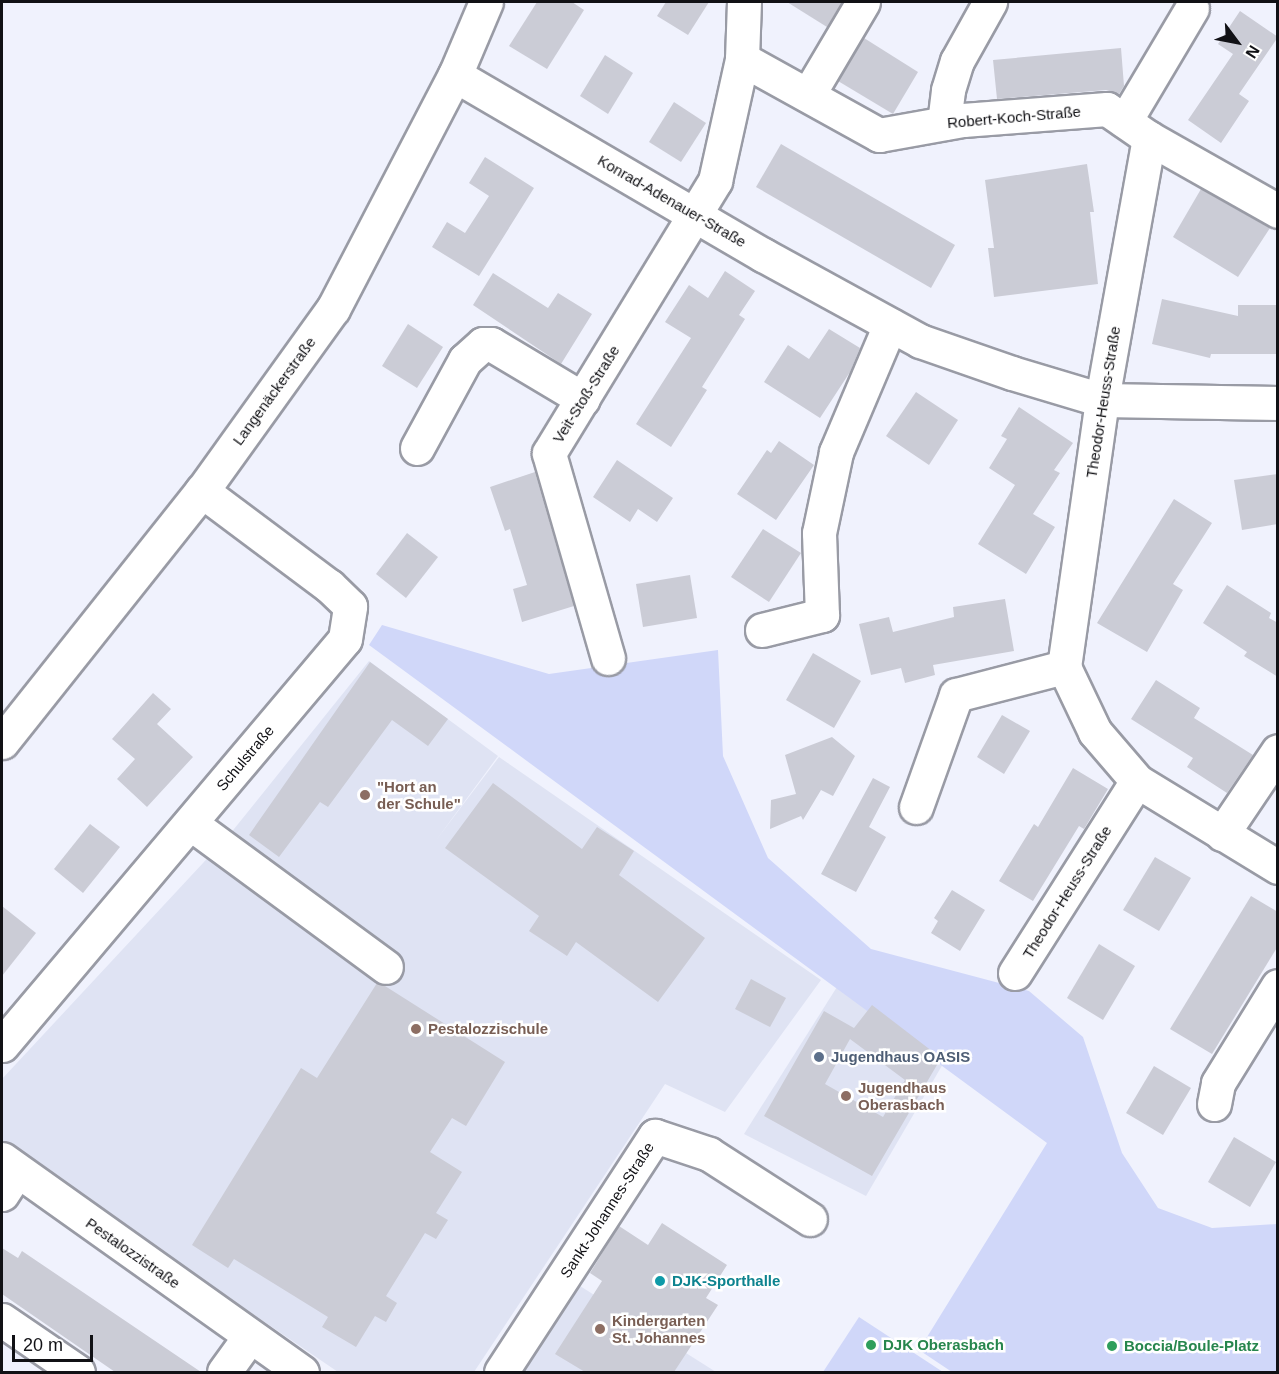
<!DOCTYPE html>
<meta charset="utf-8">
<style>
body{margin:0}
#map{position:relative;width:1279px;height:1374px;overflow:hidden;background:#f0f2fd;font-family:Arial,sans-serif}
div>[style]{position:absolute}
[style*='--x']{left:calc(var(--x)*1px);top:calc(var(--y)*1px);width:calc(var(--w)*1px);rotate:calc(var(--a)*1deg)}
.built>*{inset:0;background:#dfe3f3}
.green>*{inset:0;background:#d0d7f9}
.building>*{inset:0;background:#cbccd6}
.roads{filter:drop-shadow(2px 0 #999ba5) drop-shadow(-2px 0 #999ba5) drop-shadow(0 2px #999ba5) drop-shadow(0 -2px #999ba5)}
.minor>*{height:33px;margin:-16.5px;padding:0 16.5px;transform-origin:16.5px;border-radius:16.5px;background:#fff}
.dots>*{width:16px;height:16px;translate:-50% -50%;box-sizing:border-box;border:3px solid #fff;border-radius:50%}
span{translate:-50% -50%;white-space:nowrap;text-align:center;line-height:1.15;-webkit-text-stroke:5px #fff;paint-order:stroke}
.street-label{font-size:15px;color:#111115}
.education-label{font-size:15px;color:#785e54;font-weight:700}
.left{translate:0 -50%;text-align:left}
.service-label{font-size:15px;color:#4e5e75;font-weight:700}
.culture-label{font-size:15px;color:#0d838f;font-weight:700}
.leisure-label{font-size:15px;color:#27864d;font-weight:700}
.frame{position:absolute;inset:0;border:3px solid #111115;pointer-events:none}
.north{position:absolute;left:1207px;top:12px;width:60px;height:60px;-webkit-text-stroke:4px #fff;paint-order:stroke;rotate:122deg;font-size:16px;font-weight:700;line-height:24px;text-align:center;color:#111115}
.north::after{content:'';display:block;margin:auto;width:21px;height:27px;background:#111115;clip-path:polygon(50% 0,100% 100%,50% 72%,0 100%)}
.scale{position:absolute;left:12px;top:1335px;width:81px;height:27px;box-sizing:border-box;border:3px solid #111115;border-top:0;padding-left:8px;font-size:18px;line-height:21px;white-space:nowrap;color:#111115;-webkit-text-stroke:4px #fff;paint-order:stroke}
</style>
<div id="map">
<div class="built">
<div style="clip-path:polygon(369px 661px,498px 756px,437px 839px,499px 757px,821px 980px,725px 1112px,665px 1084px,474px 1372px,338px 1372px,2px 1143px,2px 1079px,230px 834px)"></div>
<div style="clip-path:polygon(842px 979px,947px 1057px,866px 1196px,744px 1134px)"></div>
<div style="clip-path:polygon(580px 1286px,716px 1372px,524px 1372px)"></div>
</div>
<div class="green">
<div style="clip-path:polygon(382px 625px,549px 674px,718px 650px,723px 756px,768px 858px,871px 949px,1029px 991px,1083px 1037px,1122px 1153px,1158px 1208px,1212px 1228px,1277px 1224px,1277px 1372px,952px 1372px,919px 1350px,1047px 1143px,369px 645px)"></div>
<div style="clip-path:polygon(859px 1317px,943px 1372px,823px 1372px)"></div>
</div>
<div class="building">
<div style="clip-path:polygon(537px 2px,572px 2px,584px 10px,547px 69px,509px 46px)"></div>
<div style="clip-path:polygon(666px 2px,709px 2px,688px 35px,657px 16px)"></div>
<div style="clip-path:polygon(787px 2px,842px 2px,827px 27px)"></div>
<div style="clip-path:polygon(1240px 11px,1278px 37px,1239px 94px,1249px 101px,1221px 143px,1188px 120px,1233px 54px,1218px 44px)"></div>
<div style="clip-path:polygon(864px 38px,918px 72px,893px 114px,838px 81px)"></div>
<div style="clip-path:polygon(1121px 48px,1124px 86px,1119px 94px,1106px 90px,997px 99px,993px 60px)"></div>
<div style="clip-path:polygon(605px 55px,633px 73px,608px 114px,580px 96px)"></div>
<div style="clip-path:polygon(674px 102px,706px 123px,681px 162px,649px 142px)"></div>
<div style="clip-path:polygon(781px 144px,955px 245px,931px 288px,756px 187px)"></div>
<div style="clip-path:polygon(485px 157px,534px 188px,479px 276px,432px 247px,447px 222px,465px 233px,489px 196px,469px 183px)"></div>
<div style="clip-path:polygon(1087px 164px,1094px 212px,1090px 212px,1098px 284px,994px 297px,988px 248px,994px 248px,985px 180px)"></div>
<div style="clip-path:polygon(1201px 189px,1270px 228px,1238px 277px,1173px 237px)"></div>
<div style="clip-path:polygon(725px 271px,755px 291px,739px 315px,745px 319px,702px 387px,707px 390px,671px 447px,636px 424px,691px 338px,665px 322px,689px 285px,708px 298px)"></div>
<div style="clip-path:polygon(493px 273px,548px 308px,558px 293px,592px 314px,561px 364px,473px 305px)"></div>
<div style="clip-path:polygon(1162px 299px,1238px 316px,1238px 305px,1278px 305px,1278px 354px,1211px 354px,1210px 358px,1152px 344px)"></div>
<div style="clip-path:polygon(408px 324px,443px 347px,417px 388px,382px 366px)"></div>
<div style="clip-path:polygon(829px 329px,860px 348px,850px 372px,820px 418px,764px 382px,788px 345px,809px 359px)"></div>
<div style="clip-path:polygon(916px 392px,958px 420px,929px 465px,886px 436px)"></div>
<div style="clip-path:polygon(1019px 407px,1073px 443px,1054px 470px,1060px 473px,1033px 514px,1055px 527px,1026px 574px,978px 544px,1015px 485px,989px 468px,1007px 439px,1001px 436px)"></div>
<div style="clip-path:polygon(779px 441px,814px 465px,776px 520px,737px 494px,767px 450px,771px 453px)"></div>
<div style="clip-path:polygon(617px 460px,673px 498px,657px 522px,638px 509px,630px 522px,593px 497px)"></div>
<div style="clip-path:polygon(535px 472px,574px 606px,522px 622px,513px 589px,527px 585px,510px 529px,505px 531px,490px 487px)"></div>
<div style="clip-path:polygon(1278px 474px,1278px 524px,1242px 530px,1234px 480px)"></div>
<div style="clip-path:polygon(1174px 499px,1212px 523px,1173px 584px,1183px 590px,1147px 652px,1097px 623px)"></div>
<div style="clip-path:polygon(763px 529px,801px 553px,769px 602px,731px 577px)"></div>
<div style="clip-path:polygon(407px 533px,438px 557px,406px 598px,376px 574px)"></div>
<div style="clip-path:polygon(690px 575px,697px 618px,643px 627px,636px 584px)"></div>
<div style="clip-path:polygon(1227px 585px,1271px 613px,1269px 618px,1278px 623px,1278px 677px,1244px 656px,1247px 652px,1203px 623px)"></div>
<div style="clip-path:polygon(1005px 599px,1014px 651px,933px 665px,935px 675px,905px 683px,901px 668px,871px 675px,859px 624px,889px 617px,893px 632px,954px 617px,953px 607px)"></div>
<div style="clip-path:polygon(813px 653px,861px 681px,834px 728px,786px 700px)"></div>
<div style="clip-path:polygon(370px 662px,448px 719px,428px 746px,392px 720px,328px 807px,320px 802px,279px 857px,249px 835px)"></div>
<div style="clip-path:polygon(1156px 680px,1200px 708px,1194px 718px,1253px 755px,1227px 793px,1187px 767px,1193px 758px,1131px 719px)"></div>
<div style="clip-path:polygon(153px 693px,171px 709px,157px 724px,193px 757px,147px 807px,117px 779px,135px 759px,112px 739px)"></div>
<div style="clip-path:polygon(1002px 715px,1030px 731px,1004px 774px,977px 757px)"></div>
<div style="clip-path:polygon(832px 737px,855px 756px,833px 796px,821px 790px,803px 820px,801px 816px,770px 829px,771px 800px,796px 794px,785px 755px)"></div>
<div style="clip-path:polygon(1073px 768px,1108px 789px,1084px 829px,1079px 826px,1033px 901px,999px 881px,1034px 824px,1038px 827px)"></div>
<div style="clip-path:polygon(873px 778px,890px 787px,869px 827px,886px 837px,856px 892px,821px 874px)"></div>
<div style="clip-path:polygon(493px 783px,582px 849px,597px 827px,634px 851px,619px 875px,705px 938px,658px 1002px,576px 942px,567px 956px,529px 931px,539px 916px,445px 848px)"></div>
<div style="clip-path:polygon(90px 824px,120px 847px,83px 893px,54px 869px)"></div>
<div style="clip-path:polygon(1155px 857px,1191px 878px,1159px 931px,1123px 910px)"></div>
<div style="clip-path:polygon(952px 890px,985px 910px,960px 951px,931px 933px,938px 921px,934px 918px)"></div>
<div style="clip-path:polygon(1251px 896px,1278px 912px,1278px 946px,1212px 1054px,1170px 1029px)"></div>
<div style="clip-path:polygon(2px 906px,36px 933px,2px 976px)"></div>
<div style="clip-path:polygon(1099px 944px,1135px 966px,1103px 1020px,1067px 998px)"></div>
<div style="clip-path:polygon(751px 979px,786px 998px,770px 1027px,735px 1009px)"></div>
<div style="clip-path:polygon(377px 983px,385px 986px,505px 1062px,466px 1126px,452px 1118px,430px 1152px,462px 1172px,436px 1213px,448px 1220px,436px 1239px,425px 1233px,386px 1296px,397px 1303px,386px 1322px,375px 1316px,356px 1347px,322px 1327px,328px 1317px,234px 1259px,228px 1268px,192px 1245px,301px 1068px,317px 1078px)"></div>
<div style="clip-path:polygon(evenodd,872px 1005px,941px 1058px,872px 1176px,764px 1116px,824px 1011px,854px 1028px,872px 1005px,850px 1039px,905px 1080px,883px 1117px,825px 1084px,850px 1039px)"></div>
<div style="clip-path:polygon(1154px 1066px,1191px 1088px,1163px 1135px,1126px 1113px)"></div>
<div style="clip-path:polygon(1234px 1137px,1276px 1162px,1250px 1207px,1208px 1182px)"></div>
<div style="clip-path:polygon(662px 1223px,727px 1265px,706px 1298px,718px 1305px,674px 1372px,585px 1372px,555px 1354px,602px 1281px,590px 1273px,619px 1226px,648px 1245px)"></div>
<div style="clip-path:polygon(2px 1248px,18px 1258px,22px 1251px,201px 1372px,115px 1372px,2px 1294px)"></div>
</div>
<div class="roads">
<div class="minor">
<div style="--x:742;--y:59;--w:157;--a:29"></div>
<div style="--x:879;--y:135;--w:85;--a:-10.1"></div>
<div style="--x:963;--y:120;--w:144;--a:-4.4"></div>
<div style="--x:1107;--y:109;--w:51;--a:34.6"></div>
<div style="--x:1149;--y:138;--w:148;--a:29.5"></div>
<div style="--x:455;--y:75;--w:357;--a:30.3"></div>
<div style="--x:763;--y:255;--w:179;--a:28.7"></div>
<div style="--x:920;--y:341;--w:97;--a:19.2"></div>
<div style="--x:1012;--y:373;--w:94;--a:16.7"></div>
<div style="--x:1102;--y:400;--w:176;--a:1"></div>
<div style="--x:808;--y:95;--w:108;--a:-59.4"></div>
<div style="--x:1125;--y:121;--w:131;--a:-59.3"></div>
<div style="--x:944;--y:123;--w:33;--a:-83"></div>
<div style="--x:948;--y:90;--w:30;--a:-73"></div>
<div style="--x:957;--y:61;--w:68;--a:-60.8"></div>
<div style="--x:1149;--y:138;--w:266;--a:100.2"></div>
<div style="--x:1102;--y:400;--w:270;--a:98.1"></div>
<div style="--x:1064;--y:667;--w:72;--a:64.5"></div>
<div style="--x:1095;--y:732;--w:65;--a:49.4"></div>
<div style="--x:1137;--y:781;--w:165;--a:31.4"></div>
<div style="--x:417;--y:448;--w:100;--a:-61.4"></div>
<div style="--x:465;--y:360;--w:24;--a:-42"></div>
<div style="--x:483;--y:344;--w:8;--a:0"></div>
<div style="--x:491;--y:344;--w:107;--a:30.9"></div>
<div style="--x:762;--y:630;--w:62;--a:-14"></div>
<div style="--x:822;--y:615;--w:82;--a:-92.1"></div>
<div style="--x:819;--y:533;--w:83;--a:-78.1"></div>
<div style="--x:836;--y:452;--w:138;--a:-67"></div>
<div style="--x:608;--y:658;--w:213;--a:-106.1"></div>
<div style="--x:549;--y:453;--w:319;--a:-58.6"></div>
<div style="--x:715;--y:181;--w:125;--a:-77.5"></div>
<div style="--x:742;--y:59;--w:57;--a:-88"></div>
<div style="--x:2;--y:742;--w:321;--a:-51.5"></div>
<div style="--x:202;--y:491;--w:224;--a:-54.3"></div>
<div style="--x:333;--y:309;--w:264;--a:-62.5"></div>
<div style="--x:455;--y:75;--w:79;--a:-67"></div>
<div style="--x:916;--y:807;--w:119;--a:-70.3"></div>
<div style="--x:956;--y:695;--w:112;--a:-14.5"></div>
<div style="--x:190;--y:823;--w:243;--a:36.3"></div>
<div style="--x:1222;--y:834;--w:100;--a:-56"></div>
<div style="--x:1015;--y:973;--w:227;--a:-57.6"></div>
<div style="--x:2;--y:1045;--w:531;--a:-49.81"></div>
<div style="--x:345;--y:639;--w:33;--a:-81"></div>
<div style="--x:350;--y:606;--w:29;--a:-136"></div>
<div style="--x:329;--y:586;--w:159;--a:-143.2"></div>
<div style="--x:1214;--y:1104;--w:21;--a:-79"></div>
<div style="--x:1218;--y:1083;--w:114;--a:-58.3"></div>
<div style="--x:2;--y:1159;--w:368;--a:35.4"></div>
<div style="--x:2;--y:1194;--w:27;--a:-57"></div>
<div style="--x:2;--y:1320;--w:92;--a:34.4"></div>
<div style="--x:224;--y:1372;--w:44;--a:-54.2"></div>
<div style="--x:501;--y:1372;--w:282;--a:-56.9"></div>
<div style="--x:655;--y:1136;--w:57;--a:18.4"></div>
<div style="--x:709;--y:1154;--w:120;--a:32.8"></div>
</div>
</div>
<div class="dots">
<div style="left:365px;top:795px;background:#8d6e63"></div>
<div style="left:416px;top:1029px;background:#8d6e63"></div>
<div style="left:819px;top:1057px;background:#5c6f8a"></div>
<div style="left:846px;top:1096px;background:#8d6e63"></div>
<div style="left:660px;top:1281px;background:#0f9aa8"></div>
<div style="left:600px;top:1329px;background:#8d6e63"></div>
<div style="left:871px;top:1345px;background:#2e9e5b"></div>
<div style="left:1112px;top:1346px;background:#2e9e5b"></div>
</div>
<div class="street-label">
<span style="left:1014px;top:117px;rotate:-5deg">Robert-Koch-Straße</span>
<span style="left:672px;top:201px;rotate:30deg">Konrad-Adenauer-Straße</span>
<span style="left:274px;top:391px;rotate:-54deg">Langenäckerstraße</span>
<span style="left:586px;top:394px;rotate:-58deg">Veit-Stoß-Straße</span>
<span style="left:1103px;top:402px;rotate:-81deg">Theodor-Heuss-Straße</span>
<span style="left:245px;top:758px;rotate:-50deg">Schulstraße</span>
<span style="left:1067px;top:892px;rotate:-58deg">Theodor-Heuss-Straße</span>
<span style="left:607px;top:1210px;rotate:-57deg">Sankt-Johannes-Straße</span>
<span style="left:133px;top:1253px;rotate:35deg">Pestalozzistraße</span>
</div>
<div class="education-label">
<span class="left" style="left:377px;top:795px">"Hort an<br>der Schule"</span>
<span class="left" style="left:428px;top:1029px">Pestalozzischule</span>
<span class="left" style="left:858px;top:1096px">Jugendhaus<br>Oberasbach</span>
<span class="left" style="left:612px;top:1329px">Kindergarten<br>St. Johannes</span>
</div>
<div class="service-label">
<span class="left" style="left:831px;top:1057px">Jugendhaus OASIS</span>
</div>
<div class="culture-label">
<span class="left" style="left:672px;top:1281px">DJK-Sporthalle</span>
</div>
<div class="leisure-label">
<span class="left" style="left:883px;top:1345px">DJK Oberasbach</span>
<span class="left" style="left:1124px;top:1346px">Boccia/Boule-Platz</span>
</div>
<div class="frame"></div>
<div class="north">N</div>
<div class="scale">20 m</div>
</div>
